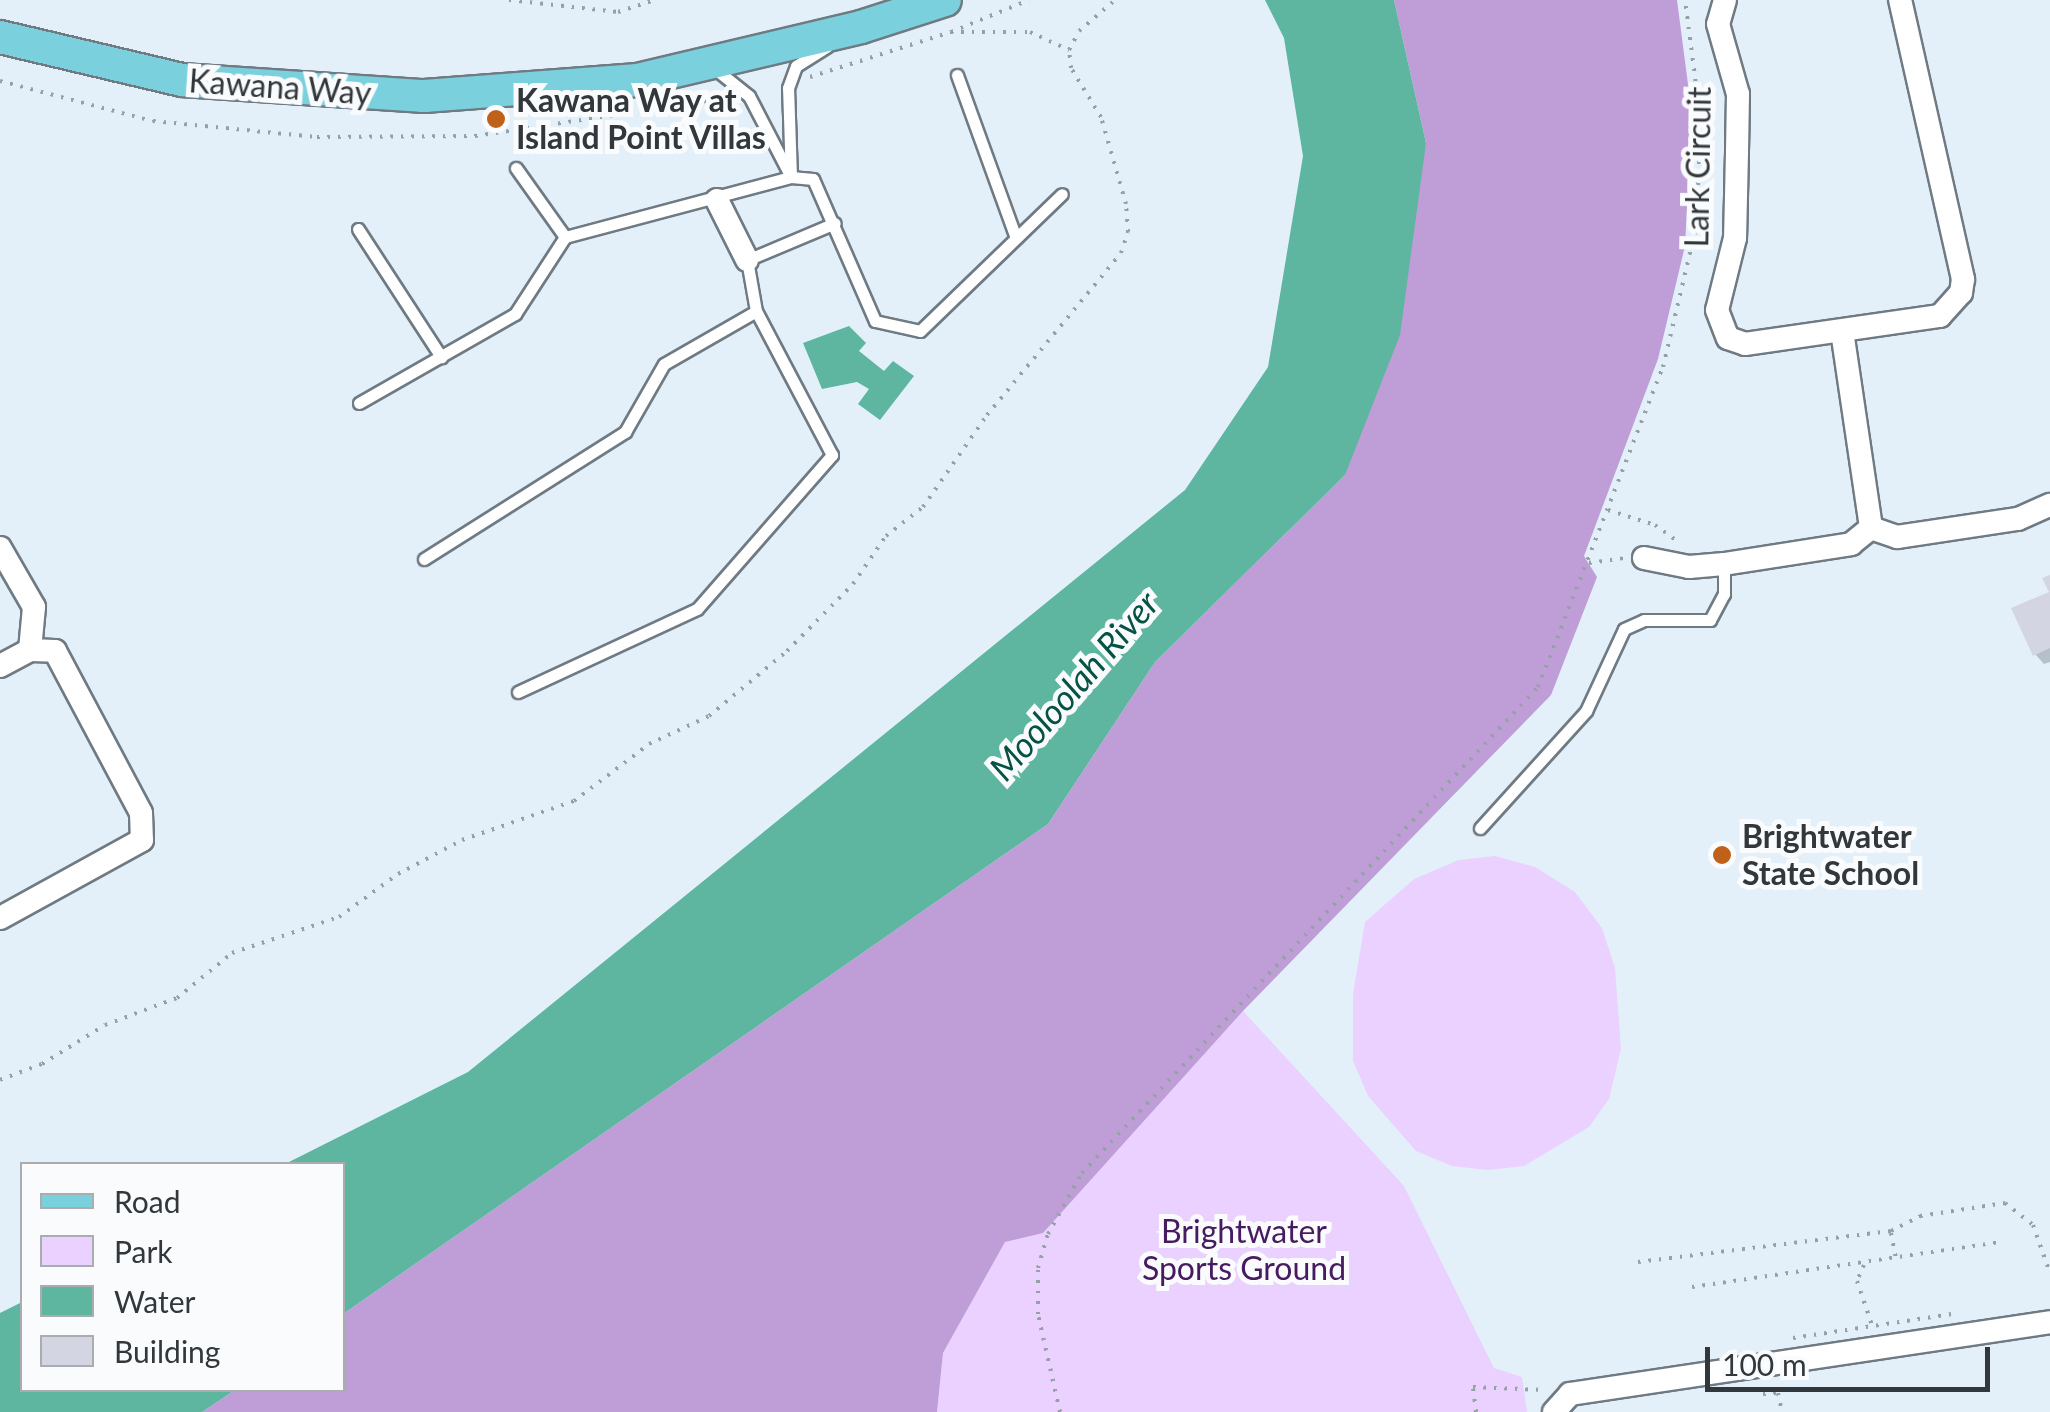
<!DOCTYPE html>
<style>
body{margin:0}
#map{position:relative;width:2050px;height:1412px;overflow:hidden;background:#e3f0fa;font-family:Lato,sans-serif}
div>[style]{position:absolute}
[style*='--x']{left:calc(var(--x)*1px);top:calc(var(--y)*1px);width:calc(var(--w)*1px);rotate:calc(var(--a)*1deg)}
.green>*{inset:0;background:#ebd1ff}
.forest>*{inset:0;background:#bf9dd7}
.water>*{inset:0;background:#5eb5a0}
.shadow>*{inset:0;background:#0003}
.building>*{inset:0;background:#d3d5e3}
.path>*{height:4px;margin-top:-2px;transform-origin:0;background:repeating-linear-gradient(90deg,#96a0a7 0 2.5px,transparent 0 10.5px)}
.roads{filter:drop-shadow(2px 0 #6f7a83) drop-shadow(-2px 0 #6f7a83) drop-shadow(0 2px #6f7a83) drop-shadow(0 -2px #6f7a83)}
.lane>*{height:11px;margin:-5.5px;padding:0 5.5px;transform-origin:5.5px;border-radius:5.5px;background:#fff}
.street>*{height:22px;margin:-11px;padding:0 11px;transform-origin:11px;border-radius:11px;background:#fff}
.primary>*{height:32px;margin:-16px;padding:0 16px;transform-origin:16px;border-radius:16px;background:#7ad1dd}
.dots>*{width:28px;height:28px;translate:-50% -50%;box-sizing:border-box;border:5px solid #f9fbfd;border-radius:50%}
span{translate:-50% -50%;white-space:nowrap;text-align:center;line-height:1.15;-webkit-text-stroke:10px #f9fbfd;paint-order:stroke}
.street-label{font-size:32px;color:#32373b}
.poi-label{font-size:32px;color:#32373b;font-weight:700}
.left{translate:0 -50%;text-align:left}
.park-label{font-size:32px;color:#461b60}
.water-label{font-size:35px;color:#065345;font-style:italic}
.legend{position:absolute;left:20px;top:1162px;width:325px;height:230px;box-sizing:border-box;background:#f9fbfd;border:2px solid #a9adaf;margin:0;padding:12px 18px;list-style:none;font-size:30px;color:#32373b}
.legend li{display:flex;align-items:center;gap:20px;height:50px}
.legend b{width:50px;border:2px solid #a9adaf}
.scale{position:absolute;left:1705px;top:1347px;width:285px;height:45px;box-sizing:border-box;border:5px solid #32373b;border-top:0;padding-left:12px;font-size:30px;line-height:35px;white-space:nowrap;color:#32373b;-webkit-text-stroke:8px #f9fbfd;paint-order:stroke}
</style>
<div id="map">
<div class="green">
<div style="clip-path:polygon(1495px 856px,1535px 867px,1575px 892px,1602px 928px,1615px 968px,1621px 1049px,1609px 1099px,1589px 1127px,1524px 1166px,1487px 1170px,1452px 1166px,1416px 1151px,1368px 1096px,1353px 1061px,1353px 994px,1365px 922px,1414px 879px,1459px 860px)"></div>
<div style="clip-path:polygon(1243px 1011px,1404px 1186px,1494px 1368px,1522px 1377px,1527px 1412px,937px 1412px,943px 1353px,1005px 1242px,1043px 1233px)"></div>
</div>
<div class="forest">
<div style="clip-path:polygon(1394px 0,1677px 0,1692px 115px,1685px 246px,1658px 359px,1584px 556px,1597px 577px,1551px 695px,1243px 1011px,1043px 1233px,1005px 1242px,943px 1353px,937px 1412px,202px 1412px,235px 1390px,342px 1390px,343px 1314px,1048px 824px,1155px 662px,1345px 475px,1426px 143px)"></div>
</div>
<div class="water">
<div style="clip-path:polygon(1265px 0,1394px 0,1426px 143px,1400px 335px,1345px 475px,1155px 662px,1048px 824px,343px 1314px,342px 1164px,285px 1164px,468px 1072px,1185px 490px,1268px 367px,1303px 156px,1284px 38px)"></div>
<div style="clip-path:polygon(849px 326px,866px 343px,859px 351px,884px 371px,893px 361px,914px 376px,880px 420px,858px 404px,869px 389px,857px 382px,822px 389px,803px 343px)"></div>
<div style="clip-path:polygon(22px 1302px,22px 1390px,235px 1390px,202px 1412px,0 1412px,0 1313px)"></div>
</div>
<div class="shadow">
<div style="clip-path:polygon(2050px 595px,2050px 662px,2044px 664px,2035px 654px)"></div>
</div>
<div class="building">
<div style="clip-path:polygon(2050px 575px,2050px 648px,2033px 656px,2011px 608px,2049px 592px,2042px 578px)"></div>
</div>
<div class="path">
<div style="--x:509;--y:0;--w:110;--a:6.3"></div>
<div style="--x:618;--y:12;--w:40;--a:-18"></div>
<div style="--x:951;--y:32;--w:84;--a:-22.3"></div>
<div style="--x:810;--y:77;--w:148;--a:-17.7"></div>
<div style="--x:951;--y:32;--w:79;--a:0"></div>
<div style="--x:1030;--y:32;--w:43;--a:24.8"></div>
<div style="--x:0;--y:81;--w:158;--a:14.7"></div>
<div style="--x:153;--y:121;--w:165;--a:5.6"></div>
<div style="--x:317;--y:137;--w:158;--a:-0.4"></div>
<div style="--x:475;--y:136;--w:253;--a:-8.6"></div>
<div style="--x:1608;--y:510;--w:49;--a:17.7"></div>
<div style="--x:1655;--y:525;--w:31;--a:36"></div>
<div style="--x:1589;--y:563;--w:35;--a:-8"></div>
<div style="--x:0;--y:1080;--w:45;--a:-20.9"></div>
<div style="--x:42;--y:1064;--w:74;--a:-31.8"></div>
<div style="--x:105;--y:1025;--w:77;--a:-20.6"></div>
<div style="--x:177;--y:998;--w:71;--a:-39.3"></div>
<div style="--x:232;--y:953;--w:113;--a:-18.6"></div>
<div style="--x:339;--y:917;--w:73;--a:-36.1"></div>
<div style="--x:398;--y:874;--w:72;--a:-28"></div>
<div style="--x:462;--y:840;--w:119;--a:-19.2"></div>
<div style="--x:574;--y:801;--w:94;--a:-37.2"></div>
<div style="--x:649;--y:744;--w:66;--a:-25"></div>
<div style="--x:709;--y:716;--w:102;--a:-39.8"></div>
<div style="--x:787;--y:651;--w:94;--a:-45.4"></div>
<div style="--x:853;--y:584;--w:58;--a:-55.5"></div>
<div style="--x:886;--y:536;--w:47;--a:-38.1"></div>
<div style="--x:923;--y:507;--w:112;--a:-55.2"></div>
<div style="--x:987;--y:415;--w:210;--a:-50.4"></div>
<div style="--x:1121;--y:253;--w:22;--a:-72"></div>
<div style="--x:1128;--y:232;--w:28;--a:-94"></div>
<div style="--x:1126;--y:204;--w:91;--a:-106"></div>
<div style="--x:1101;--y:117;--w:57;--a:-121.5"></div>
<div style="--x:1071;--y:68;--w:18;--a:-96"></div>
<div style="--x:1069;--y:50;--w:21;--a:-62"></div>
<div style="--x:1079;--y:31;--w:48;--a:-40.7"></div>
<div style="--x:1891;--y:1233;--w:25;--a:79"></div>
<div style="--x:1638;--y:1262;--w:255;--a:-7"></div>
<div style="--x:1891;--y:1231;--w:33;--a:-27"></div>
<div style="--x:1920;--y:1216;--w:86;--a:-8.7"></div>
<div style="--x:2005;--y:1203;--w:36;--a:38"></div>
<div style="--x:2033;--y:1225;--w:51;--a:70.5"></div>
<div style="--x:1864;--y:1265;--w:17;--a:114"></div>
<div style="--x:1857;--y:1281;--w:46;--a:71.2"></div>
<div style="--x:1692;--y:1287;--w:311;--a:-8.3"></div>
<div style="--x:1793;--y:1338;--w:161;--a:-8.6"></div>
<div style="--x:1762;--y:1388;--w:6;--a:81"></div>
<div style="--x:1763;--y:1394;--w:15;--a:-4"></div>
<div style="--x:1778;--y:1393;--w:19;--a:78"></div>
<div style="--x:1060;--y:1412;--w:100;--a:-102.7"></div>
<div style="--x:1038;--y:1314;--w:46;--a:-90"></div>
<div style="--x:1038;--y:1268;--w:35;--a:-74"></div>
<div style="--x:1048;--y:1234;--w:70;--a:-60.9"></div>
<div style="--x:1082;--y:1173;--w:666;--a:-46.82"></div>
<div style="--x:1538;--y:687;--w:344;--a:-68.7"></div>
<div style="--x:1663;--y:367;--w:144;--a:-76.7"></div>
<div style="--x:1696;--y:227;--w:104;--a:-87.2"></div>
<div style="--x:1701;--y:123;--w:124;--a:-97.4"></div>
<div style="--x:1476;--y:1412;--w:25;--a:-97"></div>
<div style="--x:1473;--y:1387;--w:73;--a:2.4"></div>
</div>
<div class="roads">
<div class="lane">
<div style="--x:714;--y:68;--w:45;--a:38.7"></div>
<div style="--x:749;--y:96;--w:91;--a:62.6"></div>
<div style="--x:791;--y:177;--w:89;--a:-91.9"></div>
<div style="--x:788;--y:88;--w:23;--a:-70"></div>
<div style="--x:796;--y:66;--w:36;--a:-32"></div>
<div style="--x:957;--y:75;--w:173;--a:70.1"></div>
<div style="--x:516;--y:168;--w:85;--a:54.6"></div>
<div style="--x:358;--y:229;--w:153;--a:57"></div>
<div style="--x:359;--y:403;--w:180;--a:-29.7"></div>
<div style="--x:515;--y:314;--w:92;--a:-57"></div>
<div style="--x:565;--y:237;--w:234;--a:-14.9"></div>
<div style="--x:791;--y:177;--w:22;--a:5"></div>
<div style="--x:813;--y:179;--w:155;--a:66.4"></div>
<div style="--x:875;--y:321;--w:46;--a:12.5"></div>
<div style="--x:920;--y:331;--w:197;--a:-44"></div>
<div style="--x:424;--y:559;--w:238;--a:-32.3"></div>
<div style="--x:625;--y:432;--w:78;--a:-60.2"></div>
<div style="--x:664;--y:364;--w:106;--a:-29.9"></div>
<div style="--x:756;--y:311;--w:52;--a:-100"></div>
<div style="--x:747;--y:260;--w:95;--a:-22.8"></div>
<div style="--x:518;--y:692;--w:197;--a:-24.9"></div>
<div style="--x:697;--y:609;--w:205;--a:-48.8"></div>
<div style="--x:832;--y:455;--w:163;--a:-117.8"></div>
<div style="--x:1480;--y:828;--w:158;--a:-47.8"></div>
<div style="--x:1586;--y:711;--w:90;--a:-65.1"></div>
<div style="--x:1624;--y:629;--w:22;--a:-24"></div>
<div style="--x:1644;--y:620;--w:66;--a:0"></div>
<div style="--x:1710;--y:620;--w:30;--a:-62"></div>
<div style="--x:1724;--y:594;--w:30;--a:-90"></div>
</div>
<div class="street">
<div style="--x:1725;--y:0;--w:25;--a:106"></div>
<div style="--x:1718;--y:24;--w:73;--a:74.1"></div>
<div style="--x:1738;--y:94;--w:58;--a:91"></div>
<div style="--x:1737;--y:152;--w:86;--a:91.3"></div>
<div style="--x:1735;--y:238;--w:74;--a:104"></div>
<div style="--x:1717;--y:310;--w:30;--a:69"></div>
<div style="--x:1728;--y:338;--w:18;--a:19"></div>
<div style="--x:1745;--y:344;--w:197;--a:-8.2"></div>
<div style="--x:1940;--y:316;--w:31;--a:-48"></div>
<div style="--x:1961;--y:293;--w:14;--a:-82"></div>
<div style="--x:1963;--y:279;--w:286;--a:-102.7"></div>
<div style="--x:717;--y:200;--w:67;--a:63.4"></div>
<div style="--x:1842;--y:331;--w:199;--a:81.6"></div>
<div style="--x:0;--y:548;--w:68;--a:60"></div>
<div style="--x:34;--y:607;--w:43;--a:95.3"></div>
<div style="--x:1644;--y:558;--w:46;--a:11.3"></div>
<div style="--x:1689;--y:567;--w:35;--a:-5"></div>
<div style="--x:1724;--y:564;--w:129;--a:-8.9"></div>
<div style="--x:1851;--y:544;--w:26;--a:-39"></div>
<div style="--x:1871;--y:528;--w:28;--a:19"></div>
<div style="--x:1897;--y:537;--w:122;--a:-8.5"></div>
<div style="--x:2018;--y:519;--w:35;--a:-24"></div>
<div style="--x:0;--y:666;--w:34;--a:-28"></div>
<div style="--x:30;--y:650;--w:25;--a:2"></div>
<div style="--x:55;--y:651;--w:183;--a:62"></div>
<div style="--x:141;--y:813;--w:27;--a:88"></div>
<div style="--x:142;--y:840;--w:162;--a:151.2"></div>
<div style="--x:1554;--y:1412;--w:24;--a:-48"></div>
<div style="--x:1570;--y:1394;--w:485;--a:-8.5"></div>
</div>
<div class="primary">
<div style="--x:0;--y:37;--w:187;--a:13.3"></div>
<div style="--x:182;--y:80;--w:243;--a:3.8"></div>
<div style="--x:424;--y:96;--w:214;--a:-4.3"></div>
<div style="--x:637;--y:80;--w:230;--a:-13.3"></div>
<div style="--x:861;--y:27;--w:88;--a:-17.8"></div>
</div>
</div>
<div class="dots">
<div style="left:496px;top:119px;background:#bf6119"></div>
<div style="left:1722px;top:855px;background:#bf6119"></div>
</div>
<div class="street-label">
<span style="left:280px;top:87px;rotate:4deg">Kawana Way</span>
<span style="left:1698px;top:167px;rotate:-89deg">Lark Circuit</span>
</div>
<div class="poi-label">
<span class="left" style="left:516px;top:119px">Kawana Way at<br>Island Point Villas</span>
<span class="left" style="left:1742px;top:855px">Brightwater<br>State School</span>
</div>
<div class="park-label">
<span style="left:1244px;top:1250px">Brightwater<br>Sports Ground</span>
</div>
<div class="water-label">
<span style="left:1073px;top:685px;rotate:-49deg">Mooloolah River</span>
</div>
<ul class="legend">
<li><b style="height:12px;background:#7ad1dd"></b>Road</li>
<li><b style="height:28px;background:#ebd1ff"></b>Park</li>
<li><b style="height:28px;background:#5eb5a0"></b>Water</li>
<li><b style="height:28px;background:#d3d5e3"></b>Building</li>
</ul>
<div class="scale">100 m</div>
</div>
